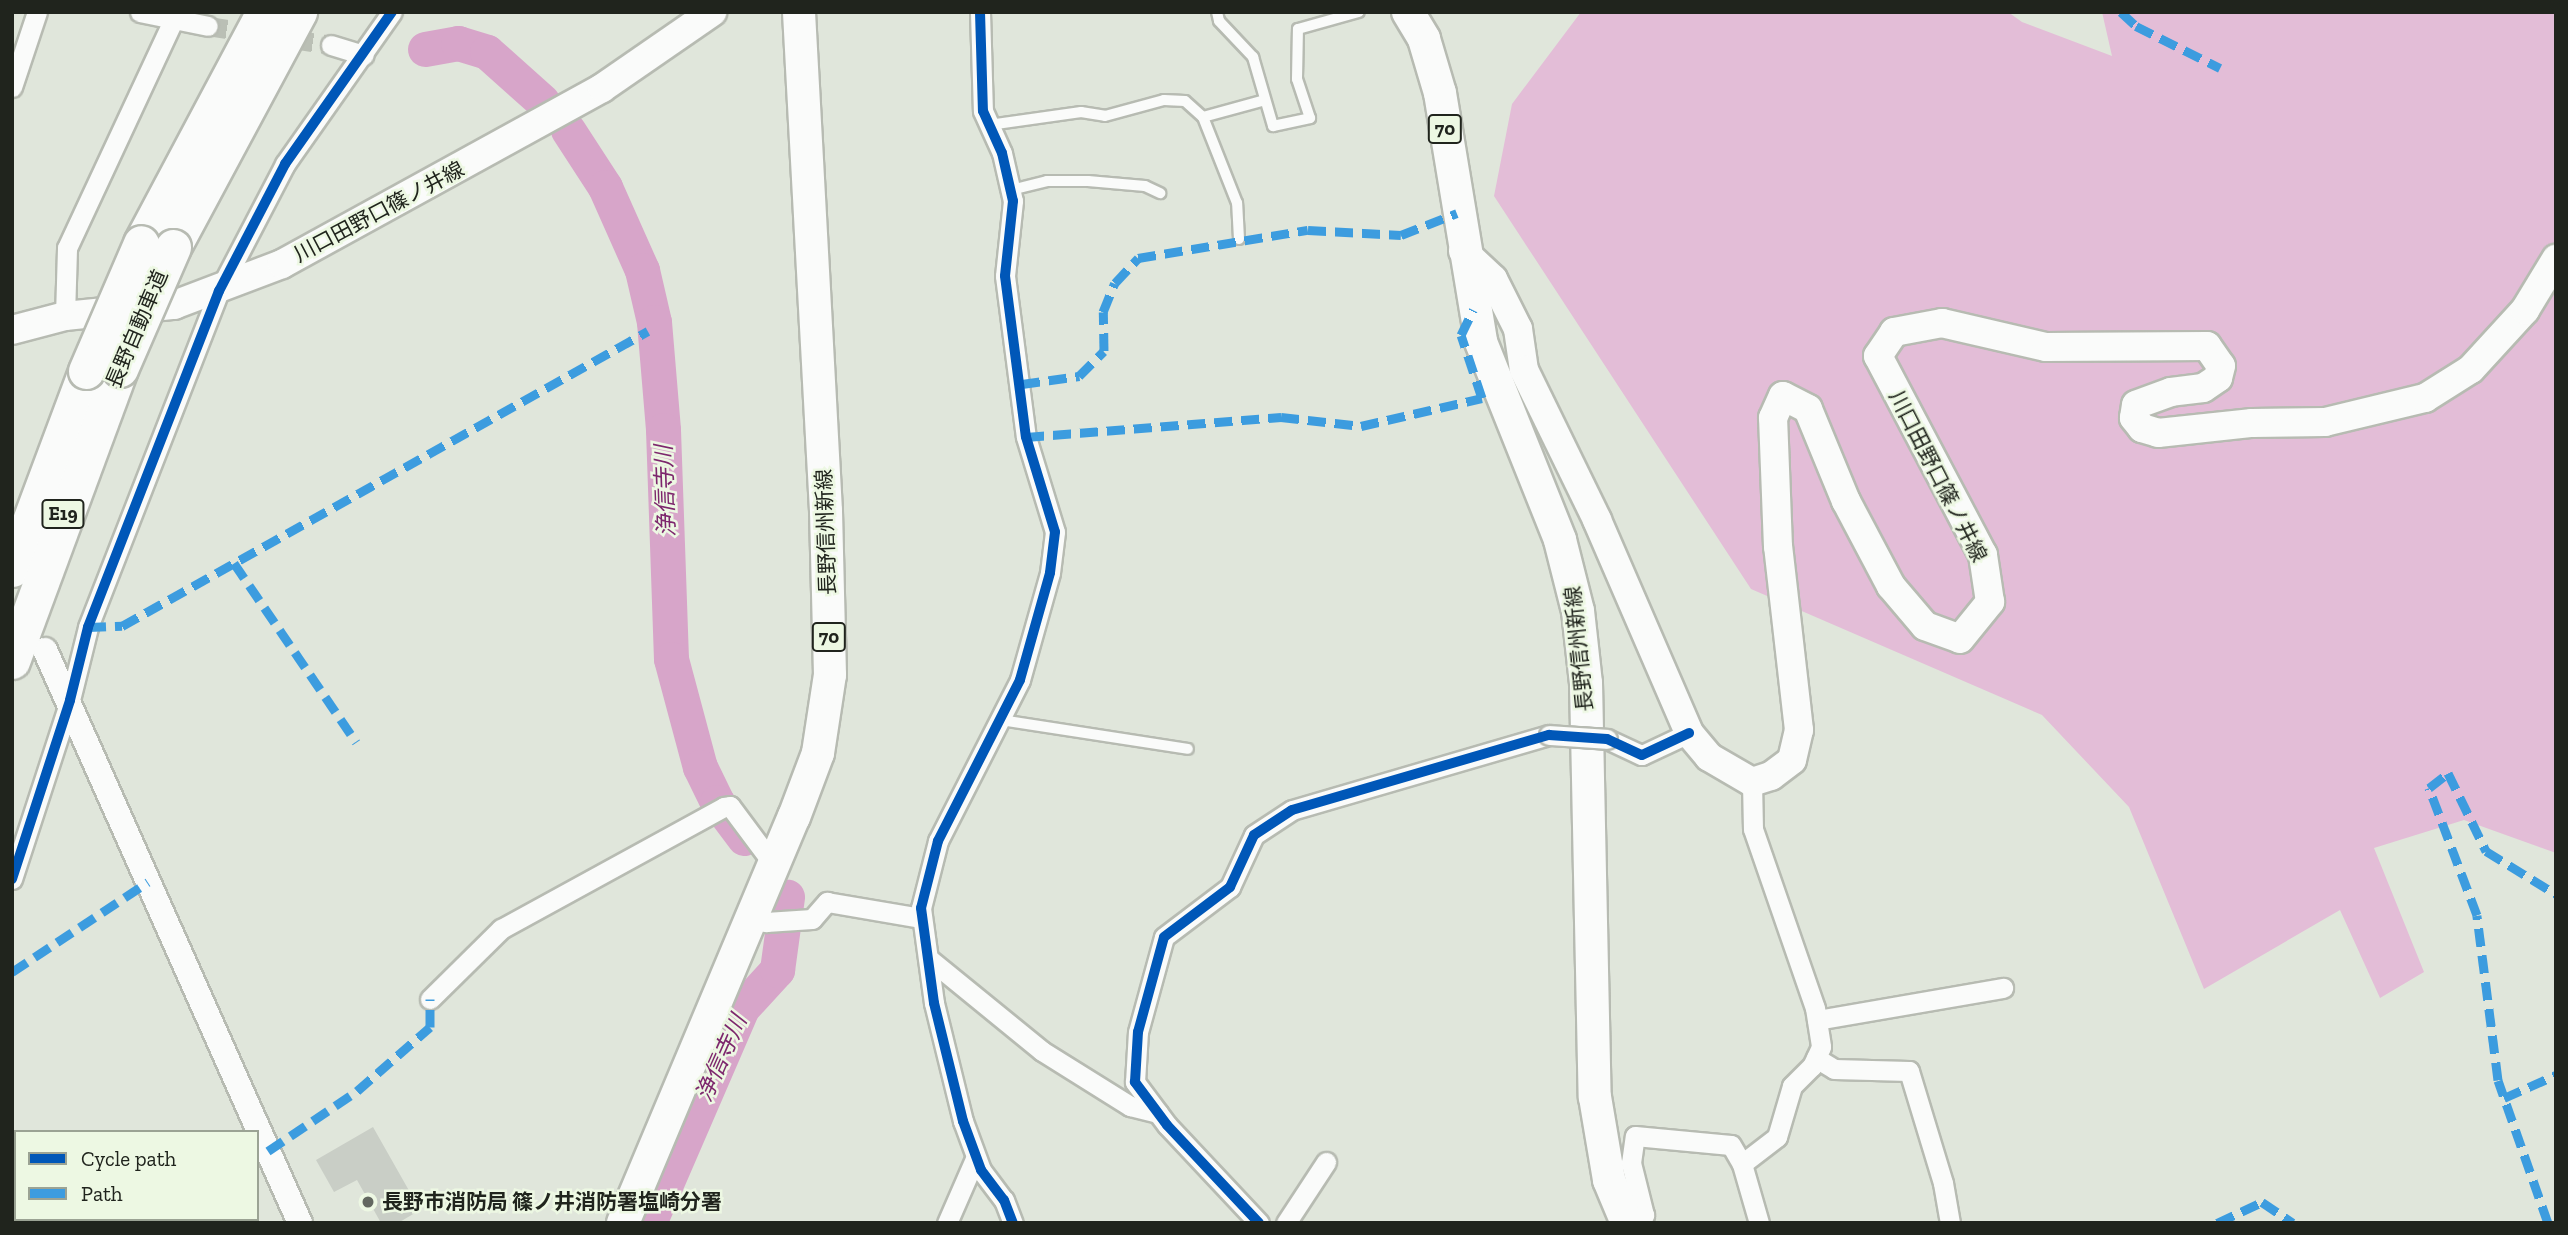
<!DOCTYPE html>
<meta charset="utf-8">
<style>
body{margin:0}
#map{position:relative;width:2568px;height:1235px;overflow:hidden;background:#e0e6db;font-family:"Zilla Slab","Noto Sans JP",serif}
div>[style]{position:absolute}
[style*='--x']{left:calc(var(--x)*1px);top:calc(var(--y)*1px);width:calc(var(--w)*1px);rotate:calc(var(--a)*1deg)}
.forest>*{inset:0;background:#e3bdd7}
.river>*{height:35px;margin:-17.5px;padding:0 17.5px;transform-origin:17.5px;border-radius:17.5px;background:#d7a5c9}
.building>*{inset:0;background:#c9cec6}
.minor-tunnel>*{height:19px;margin-top:-9.5px;transform-origin:0;background:repeating-linear-gradient(90deg,#babfb5 0 19px,transparent 0 29px)}
.roads{filter:drop-shadow(2px 0 #b7bbb2) drop-shadow(-2px 0 #b7bbb2) drop-shadow(0 2px #b7bbb2) drop-shadow(0 -2px #b7bbb2)}
.service>*{height:10px;margin:-5px;padding:0 5px;transform-origin:5px;border-radius:5px;background:#fafbfa}
.minor>*{height:19px;margin:-9.5px;padding:0 9.5px;transform-origin:9.5px;border-radius:9.5px;background:#fafbfa}
.tertiary>*{height:24px;margin:-12px;padding:0 12px;transform-origin:12px;border-radius:12px;background:#fafbfa}
.secondary>*{height:28px;margin:-14px;padding:0 14px;transform-origin:14px;border-radius:14px;background:#fafbfa}
.primary>*{height:32px;margin:-16px;padding:0 16px;transform-origin:16px;border-radius:16px;background:#fafbfa}
.motorway>*{height:35px;margin:-17.5px;padding:0 17.5px;transform-origin:17.5px;border-radius:17.5px;background:#fafbfa}
.bridges{filter:drop-shadow(2px 0 #b7bbb2) drop-shadow(-2px 0 #b7bbb2) drop-shadow(0 2px #b7bbb2) drop-shadow(0 -2px #b7bbb2)}
.minor-bridge>*{height:19px;margin:-9.5px;padding:0 9.5px;transform-origin:9.5px;border-radius:9.5px;background:#fafbfa}
.motorway-bridge>*{height:35px;margin:-17.5px;padding:0 17.5px;transform-origin:17.5px;border-radius:17.5px;background:#fafbfa}
.quiet>*{height:9px;margin-top:-4.5px;transform-origin:0;background:repeating-linear-gradient(90deg,#3c9cdf 0 18px,transparent 0 27px)}
.cycleway>*{height:10px;margin:-5px;padding:0 5px;transform-origin:5px;border-radius:5px;background:#0057b8}
.dots>*{width:19px;height:19px;translate:-50% -50%;box-sizing:border-box;border:4px solid #edf8e3;border-radius:50%}
span{translate:-50% -50%;white-space:nowrap;text-align:center;line-height:1.15;-webkit-text-stroke:5px #edf8e3;paint-order:stroke}
.shield-label span{padding:2px 5px;background:#edf8e3;border:2px solid;border-radius:5px;-webkit-text-stroke-width:0}
.shield-label{font-size:19px;color:#20241d;font-weight:700}
.street-label{font-size:21px;color:#20241d}
.poi-label{font-size:21px;color:#20241d;font-weight:700}
.left{translate:0 -50%;text-align:left}
.water-label{font-size:23px;color:#7d276d;font-style:italic}
.frame{position:absolute;inset:0;border:14px solid #20241d;pointer-events:none}
.legend{position:absolute;left:14px;top:1130px;width:245px;height:91px;box-sizing:border-box;background:#edf8e3;border:2px solid #9ba394;margin:0;padding:9px 12px;list-style:none;font-size:21px;color:#20241d}
.legend li{display:flex;align-items:center;gap:14px;height:35px}
.legend b{width:35px;border:2px solid #9ba394}
</style>
<div id="map">
<div class="forest">
<div style="clip-path:polygon(1581px 12px,2008px 12px,2022px 22px,2112px 56px,2102px 12px,2556px 12px,2556px 853px,2464px 820px,2374px 848px,2424px 972px,2380px 998px,2340px 910px,2204px 989px,2129px 807px,2042px 715px,1751px 589px,1494px 196px,1512px 104px)"></div>
</div>
<div class="river">
<div style="--x:425;--y:49;--w:34;--a:-10"></div>
<div style="--x:458;--y:43;--w:30;--a:17"></div>
<div style="--x:487;--y:52;--w:74;--a:41.7"></div>
<div style="--x:568;--y:130;--w:68;--a:57"></div>
<div style="--x:605;--y:187;--w:91;--a:66"></div>
<div style="--x:642;--y:270;--w:53;--a:77"></div>
<div style="--x:654;--y:322;--w:108;--a:85.2"></div>
<div style="--x:663;--y:430;--w:229;--a:88"></div>
<div style="--x:671;--y:659;--w:112;--a:75"></div>
<div style="--x:700;--y:767;--w:39;--a:64"></div>
<div style="--x:717;--y:802;--w:45;--a:53.1"></div>
<div style="--x:649;--y:1223;--w:234;--a:-66.6"></div>
<div style="--x:742;--y:1008;--w:52;--a:-47.4"></div>
<div style="--x:777;--y:970;--w:74;--a:-82.2"></div>
</div>
<div class="building">
<div style="clip-path:polygon(373px 1127px,420px 1210px,398px 1223px,381px 1223px,357px 1180px,334px 1192px,316px 1160px)"></div>
</div>
<div class="minor-tunnel">
<div style="--x:208;--y:26;--w:124;--a:8.8"></div>
</div>
<div class="roads">
<div class="service">
<div style="--x:1217;--y:12;--w:9;--a:77"></div>
<div style="--x:1219;--y:21;--w:50;--a:46.6"></div>
<div style="--x:1253;--y:57;--w:72;--a:73.8"></div>
<div style="--x:1273;--y:126;--w:38;--a:-12"></div>
<div style="--x:1310;--y:118;--w:41;--a:-108.4"></div>
<div style="--x:1297;--y:79;--w:50;--a:-88.9"></div>
<div style="--x:1298;--y:29;--w:63;--a:-15.6"></div>
<div style="--x:989;--y:125;--w:93;--a:-8"></div>
<div style="--x:1081;--y:112;--w:24;--a:9"></div>
<div style="--x:1105;--y:116;--w:61;--a:-15.2"></div>
<div style="--x:1164;--y:100;--w:21;--a:3"></div>
<div style="--x:1185;--y:101;--w:24;--a:42"></div>
<div style="--x:1011;--y:190;--w:37;--a:-14"></div>
<div style="--x:1047;--y:181;--w:41;--a:0"></div>
<div style="--x:1088;--y:181;--w:57;--a:5"></div>
<div style="--x:1145;--y:186;--w:17;--a:25"></div>
<div style="--x:1239;--y:239;--w:36;--a:-93"></div>
<div style="--x:1237;--y:203;--w:92;--a:-111.6"></div>
<div style="--x:1203;--y:117;--w:64;--a:-15.3"></div>
<div style="--x:1001;--y:720;--w:189;--a:8.8"></div>
</div>
<div class="minor">
<div style="--x:140;--y:12;--w:69;--a:11.6"></div>
<div style="--x:980;--y:12;--w:99;--a:88.3"></div>
<div style="--x:983;--y:111;--w:46;--a:65.7"></div>
<div style="--x:1002;--y:153;--w:49;--a:77.1"></div>
<div style="--x:1013;--y:201;--w:75;--a:96.1"></div>
<div style="--x:1005;--y:276;--w:162;--a:82.6"></div>
<div style="--x:1026;--y:437;--w:99;--a:73"></div>
<div style="--x:1055;--y:532;--w:41;--a:97"></div>
<div style="--x:1050;--y:573;--w:111;--a:105.7"></div>
<div style="--x:1020;--y:680;--w:181;--a:117"></div>
<div style="--x:938;--y:841;--w:69;--a:104.2"></div>
<div style="--x:921;--y:908;--w:96;--a:82.2"></div>
<div style="--x:934;--y:1003;--w:122;--a:76.2"></div>
<div style="--x:963;--y:1121;--w:52;--a:69.8"></div>
<div style="--x:981;--y:1170;--w:38;--a:53"></div>
<div style="--x:1004;--y:1200;--w:25;--a:69"></div>
<div style="--x:331;--y:45;--w:34;--a:17"></div>
<div style="--x:12;--y:87;--w:79;--a:-71.6"></div>
<div style="--x:65;--y:316;--w:68;--a:-88.3"></div>
<div style="--x:67;--y:248;--w:260;--a:-65"></div>
<div style="--x:1607;--y:739;--w:38;--a:25"></div>
<div style="--x:1642;--y:755;--w:52;--a:-25.1"></div>
<div style="--x:1752;--y:782;--w:47;--a:88.8"></div>
<div style="--x:1753;--y:829;--w:189;--a:70.9"></div>
<div style="--x:1815;--y:1008;--w:39;--a:81"></div>
<div style="--x:1821;--y:1047;--w:21;--a:115"></div>
<div style="--x:1812;--y:1066;--w:28;--a:135"></div>
<div style="--x:1792;--y:1086;--w:53;--a:106.4"></div>
<div style="--x:1777;--y:1137;--w:44;--a:142.4"></div>
<div style="--x:1742;--y:1164;--w:61;--a:73.9"></div>
<div style="--x:12;--y:879;--w:188;--a:-72"></div>
<div style="--x:70;--y:700;--w:75;--a:-76.1"></div>
<div style="--x:88;--y:627;--w:361;--a:-68.7"></div>
<div style="--x:219;--y:291;--w:143;--a:-62.5"></div>
<div style="--x:285;--y:164;--w:186;--a:-54.9"></div>
<div style="--x:752;--y:917;--w:15;--a:20"></div>
<div style="--x:766;--y:922;--w:46;--a:-3.7"></div>
<div style="--x:812;--y:919;--w:23;--a:-49"></div>
<div style="--x:827;--y:902;--w:96;--a:9.6"></div>
<div style="--x:928;--y:958;--w:147;--a:39.2"></div>
<div style="--x:1042;--y:1051;--w:104;--a:32"></div>
<div style="--x:1130;--y:1106;--w:29;--a:14"></div>
<div style="--x:430;--y:999;--w:100;--a:-44.6"></div>
<div style="--x:501;--y:929;--w:254;--a:-28.7"></div>
<div style="--x:724;--y:807;--w:6;--a:-9"></div>
<div style="--x:730;--y:806;--w:74;--a:53.3"></div>
<div style="--x:1817;--y:1020;--w:189;--a:-9.8"></div>
<div style="--x:1816;--y:1058;--w:21;--a:31"></div>
<div style="--x:1834;--y:1069;--w:75;--a:1.5"></div>
<div style="--x:1909;--y:1071;--w:117;--a:73.1"></div>
<div style="--x:1943;--y:1183;--w:41;--a:80.1"></div>
<div style="--x:947;--y:1223;--w:70;--a:-66.4"></div>
<div style="--x:1259;--y:1223;--w:134;--a:-133.2"></div>
<div style="--x:1167;--y:1125;--w:54;--a:-126.7"></div>
<div style="--x:1135;--y:1082;--w:50;--a:-86.6"></div>
<div style="--x:1138;--y:1032;--w:98;--a:-74.7"></div>
<div style="--x:1164;--y:937;--w:83;--a:-37.1"></div>
<div style="--x:1230;--y:887;--w:57;--a:-65.2"></div>
<div style="--x:1254;--y:835;--w:45;--a:-33.3"></div>
<div style="--x:1292;--y:810;--w:268;--a:-16.3"></div>
<div style="--x:1286;--y:1223;--w:73;--a:-56.7"></div>
<div style="--x:1633;--y:1223;--w:14;--a:-36"></div>
<div style="--x:1644;--y:1215;--w:54;--a:-104"></div>
<div style="--x:1631;--y:1163;--w:27;--a:-82"></div>
<div style="--x:1635;--y:1136;--w:96;--a:5.4"></div>
<div style="--x:1731;--y:1145;--w:22;--a:60"></div>
</div>
<div class="tertiary">
<div style="--x:45;--y:650;--w:627;--a:66.01"></div>
</div>
<div class="secondary">
<div style="--x:1463;--y:251;--w:41;--a:43"></div>
<div style="--x:1493;--y:279;--w:56;--a:63.4"></div>
<div style="--x:1518;--y:329;--w:41;--a:81.7"></div>
<div style="--x:1524;--y:370;--w:167;--a:64"></div>
<div style="--x:1597;--y:520;--w:232;--a:66.6"></div>
<div style="--x:1689;--y:733;--w:31;--a:50"></div>
<div style="--x:1709;--y:757;--w:50;--a:30.2"></div>
<div style="--x:1752;--y:782;--w:20;--a:-18"></div>
<div style="--x:1771;--y:776;--w:26;--a:-37"></div>
<div style="--x:1792;--y:760;--w:31;--a:-77"></div>
<div style="--x:1799;--y:730;--w:184;--a:-96.5"></div>
<div style="--x:1778;--y:547;--w:129;--a:-92.2"></div>
<div style="--x:1773;--y:418;--w:24;--a:-66"></div>
<div style="--x:1783;--y:396;--w:28;--a:27"></div>
<div style="--x:1808;--y:409;--w:100;--a:67.6"></div>
<div style="--x:1846;--y:501;--w:96;--a:62.1"></div>
<div style="--x:1891;--y:586;--w:52;--a:49.6"></div>
<div style="--x:1925;--y:626;--w:37;--a:20"></div>
<div style="--x:1960;--y:639;--w:48;--a:-51"></div>
<div style="--x:1990;--y:602;--w:48;--a:-98.5"></div>
<div style="--x:1983;--y:555;--w:225;--a:-117.8"></div>
<div style="--x:1878;--y:356;--w:29;--a:-56"></div>
<div style="--x:1894;--y:332;--w:49;--a:-10.6"></div>
<div style="--x:1942;--y:323;--w:107;--a:13"></div>
<div style="--x:2046;--y:347;--w:161;--a:-0.4"></div>
<div style="--x:2207;--y:346;--w:24;--a:55"></div>
<div style="--x:2221;--y:366;--w:12;--a:104"></div>
<div style="--x:2218;--y:378;--w:18;--a:146"></div>
<div style="--x:2203;--y:388;--w:32;--a:173"></div>
<div style="--x:2171;--y:392;--w:37;--a:160"></div>
<div style="--x:2136;--y:405;--w:13;--a:99"></div>
<div style="--x:2134;--y:418;--w:13;--a:51"></div>
<div style="--x:2142;--y:428;--w:17;--a:17"></div>
<div style="--x:2158;--y:433;--w:95;--a:-6.1"></div>
<div style="--x:2252;--y:423;--w:73;--a:-0.8"></div>
<div style="--x:2325;--y:422;--w:103;--a:-13.5"></div>
<div style="--x:2425;--y:398;--w:54;--a:-32.2"></div>
<div style="--x:2471;--y:369;--w:80;--a:-47.5"></div>
<div style="--x:2525;--y:310;--w:60;--a:-58.7"></div>
<div style="--x:12;--y:330;--w:55;--a:-14.8"></div>
<div style="--x:65;--y:316;--w:110;--a:-5.8"></div>
<div style="--x:174;--y:305;--w:116;--a:-20.8"></div>
<div style="--x:282;--y:264;--w:365;--a:-28.8"></div>
<div style="--x:602;--y:88;--w:134;--a:-34.6"></div>
</div>
<div class="primary">
<div style="--x:1408;--y:12;--w:31;--a:59"></div>
<div style="--x:1424;--y:39;--w:56;--a:73.5"></div>
<div style="--x:1440;--y:93;--w:252;--a:80.6"></div>
<div style="--x:1481;--y:342;--w:213;--a:68.2"></div>
<div style="--x:1560;--y:540;--w:73;--a:75.8"></div>
<div style="--x:1578;--y:611;--w:72;--a:83.7"></div>
<div style="--x:1586;--y:683;--w:414;--a:88.8"></div>
<div style="--x:1595;--y:1097;--w:84;--a:80.4"></div>
<div style="--x:1609;--y:1180;--w:47;--a:67.3"></div>
<div style="--x:623;--y:1223;--w:441;--a:-67.2"></div>
<div style="--x:794;--y:817;--w:68;--a:-69.4"></div>
<div style="--x:818;--y:753;--w:79;--a:-81.3"></div>
<div style="--x:830;--y:675;--w:164;--a:-91.4"></div>
<div style="--x:826;--y:511;--w:500;--a:-93.1"></div>
</div>
<div class="motorway">
<div style="--x:141;--y:243;--w:262;--a:-62"></div>
<div style="--x:173;--y:247;--w:267;--a:-61.8"></div>
<div style="--x:12;--y:569;--w:211;--a:-69.5"></div>
<div style="--x:12;--y:661;--w:311;--a:-69.7"></div>
</div>
</div>
<div class="bridges">
<div class="minor-bridge">
<div style="--x:1549;--y:735;--w:58;--a:3.9"></div>
</div>
<div class="motorway-bridge">
<div style="--x:120;--y:369;--w:133;--a:-66.5"></div>
<div style="--x:86;--y:371;--w:139;--a:-66.7"></div>
</div>
</div>
<div class="quiet">
<div style="--x:2121;--y:12;--w:21;--a:43"></div>
<div style="--x:2136;--y:26;--w:94;--a:26.6"></div>
<div style="--x:1022;--y:384;--w:58;--a:-8"></div>
<div style="--x:1079;--y:376;--w:35;--a:-45"></div>
<div style="--x:1104;--y:351;--w:39;--a:-91"></div>
<div style="--x:1103;--y:312;--w:31;--a:-68"></div>
<div style="--x:1115;--y:283;--w:34;--a:-47"></div>
<div style="--x:1138;--y:258;--w:172;--a:-9.4"></div>
<div style="--x:1308;--y:230;--w:93;--a:3.1"></div>
<div style="--x:1401;--y:235;--w:60;--a:-21.4"></div>
<div style="--x:1026;--y:437;--w:256;--a:-4.5"></div>
<div style="--x:1281;--y:417;--w:81;--a:6.4"></div>
<div style="--x:1361;--y:426;--w:124;--a:-13"></div>
<div style="--x:1482;--y:398;--w:66;--a:-108.4"></div>
<div style="--x:1461;--y:335;--w:28;--a:-64"></div>
<div style="--x:234;--y:563;--w:217;--a:55.7"></div>
<div style="--x:88;--y:627;--w:34;--a:-2"></div>
<div style="--x:122;--y:626;--w:603;--a:-29.29"></div>
<div style="--x:12;--y:972;--w:163;--a:-33.5"></div>
<div style="--x:2504;--y:1098;--w:57;--a:-23.9"></div>
<div style="--x:268;--y:1151;--w:107;--a:-34"></div>
<div style="--x:357;--y:1091;--w:97;--a:-41.2"></div>
<div style="--x:430;--y:1027;--w:28;--a:-90"></div>
<div style="--x:2217;--y:1223;--w:50;--a:-25"></div>
<div style="--x:2262;--y:1202;--w:37;--a:34"></div>
<div style="--x:2548;--y:1223;--w:151;--a:-109.3"></div>
<div style="--x:2498;--y:1080;--w:166;--a:-97.3"></div>
<div style="--x:2477;--y:915;--w:136;--a:-110.7"></div>
<div style="--x:2429;--y:788;--w:24;--a:-38"></div>
<div style="--x:2448;--y:773;--w:87;--a:64"></div>
<div style="--x:2486;--y:851;--w:82;--a:31.6"></div>
</div>
<div class="cycleway">
<div style="--x:980;--y:12;--w:99;--a:88.3"></div>
<div style="--x:983;--y:111;--w:46;--a:65.7"></div>
<div style="--x:1002;--y:153;--w:49;--a:77.1"></div>
<div style="--x:1013;--y:201;--w:75;--a:96.1"></div>
<div style="--x:1005;--y:276;--w:162;--a:82.6"></div>
<div style="--x:1026;--y:437;--w:99;--a:73"></div>
<div style="--x:1055;--y:532;--w:41;--a:97"></div>
<div style="--x:1050;--y:573;--w:111;--a:105.7"></div>
<div style="--x:1020;--y:680;--w:181;--a:117"></div>
<div style="--x:938;--y:841;--w:69;--a:104.2"></div>
<div style="--x:921;--y:908;--w:96;--a:82.2"></div>
<div style="--x:934;--y:1003;--w:122;--a:76.2"></div>
<div style="--x:963;--y:1121;--w:52;--a:69.8"></div>
<div style="--x:981;--y:1170;--w:38;--a:53"></div>
<div style="--x:1004;--y:1200;--w:25;--a:69"></div>
<div style="--x:12;--y:879;--w:188;--a:-72"></div>
<div style="--x:70;--y:700;--w:75;--a:-76.1"></div>
<div style="--x:88;--y:627;--w:361;--a:-68.7"></div>
<div style="--x:219;--y:291;--w:143;--a:-62.5"></div>
<div style="--x:285;--y:164;--w:186;--a:-54.9"></div>
<div style="--x:1259;--y:1223;--w:134;--a:-133.2"></div>
<div style="--x:1167;--y:1125;--w:54;--a:-126.7"></div>
<div style="--x:1135;--y:1082;--w:50;--a:-86.6"></div>
<div style="--x:1138;--y:1032;--w:98;--a:-74.7"></div>
<div style="--x:1164;--y:937;--w:83;--a:-37.1"></div>
<div style="--x:1230;--y:887;--w:57;--a:-65.2"></div>
<div style="--x:1254;--y:835;--w:45;--a:-33.3"></div>
<div style="--x:1292;--y:810;--w:268;--a:-16.3"></div>
<div style="--x:1549;--y:735;--w:58;--a:3.9"></div>
<div style="--x:1607;--y:739;--w:38;--a:25"></div>
<div style="--x:1642;--y:755;--w:52;--a:-25.1"></div>
</div>
<div class="dots">
<div style="left:368px;top:1202px;background:#636860"></div>
</div>
<div class="shield-label">
<span style="left:1445px;top:129px">70</span>
<span style="left:63px;top:514px">E19</span>
<span style="left:829px;top:637px">70</span>
</div>
<div class="street-label">
<span style="left:379px;top:212px;rotate:-28deg">川口田野口篠ノ井線</span>
<span style="left:137px;top:329px;rotate:-67deg">長野自動車道</span>
<span style="left:1938px;top:476px;rotate:63deg">川口田野口篠ノ井線</span>
<span style="left:826px;top:532px;rotate:-92deg">長野信州新線</span>
<span style="left:1579px;top:649px;rotate:-96deg">長野信州新線</span>
</div>
<div class="poi-label">
<span class="left" style="left:382px;top:1202px">長野市消防局 篠ノ井消防署塩崎分署</span>
</div>
<div class="water-label">
<span style="left:665px;top:491px;rotate:-92deg">浄信寺川</span>
<span style="left:721px;top:1058px;rotate:-66deg">浄信寺川</span>
</div>
<div class="frame"></div>
<ul class="legend">
<li><b style="height:9px;background:#0057b8"></b>Cycle path</li>
<li><b style="height:9px;background:#3c9cdf"></b>Path</li>
</ul>
</div>
